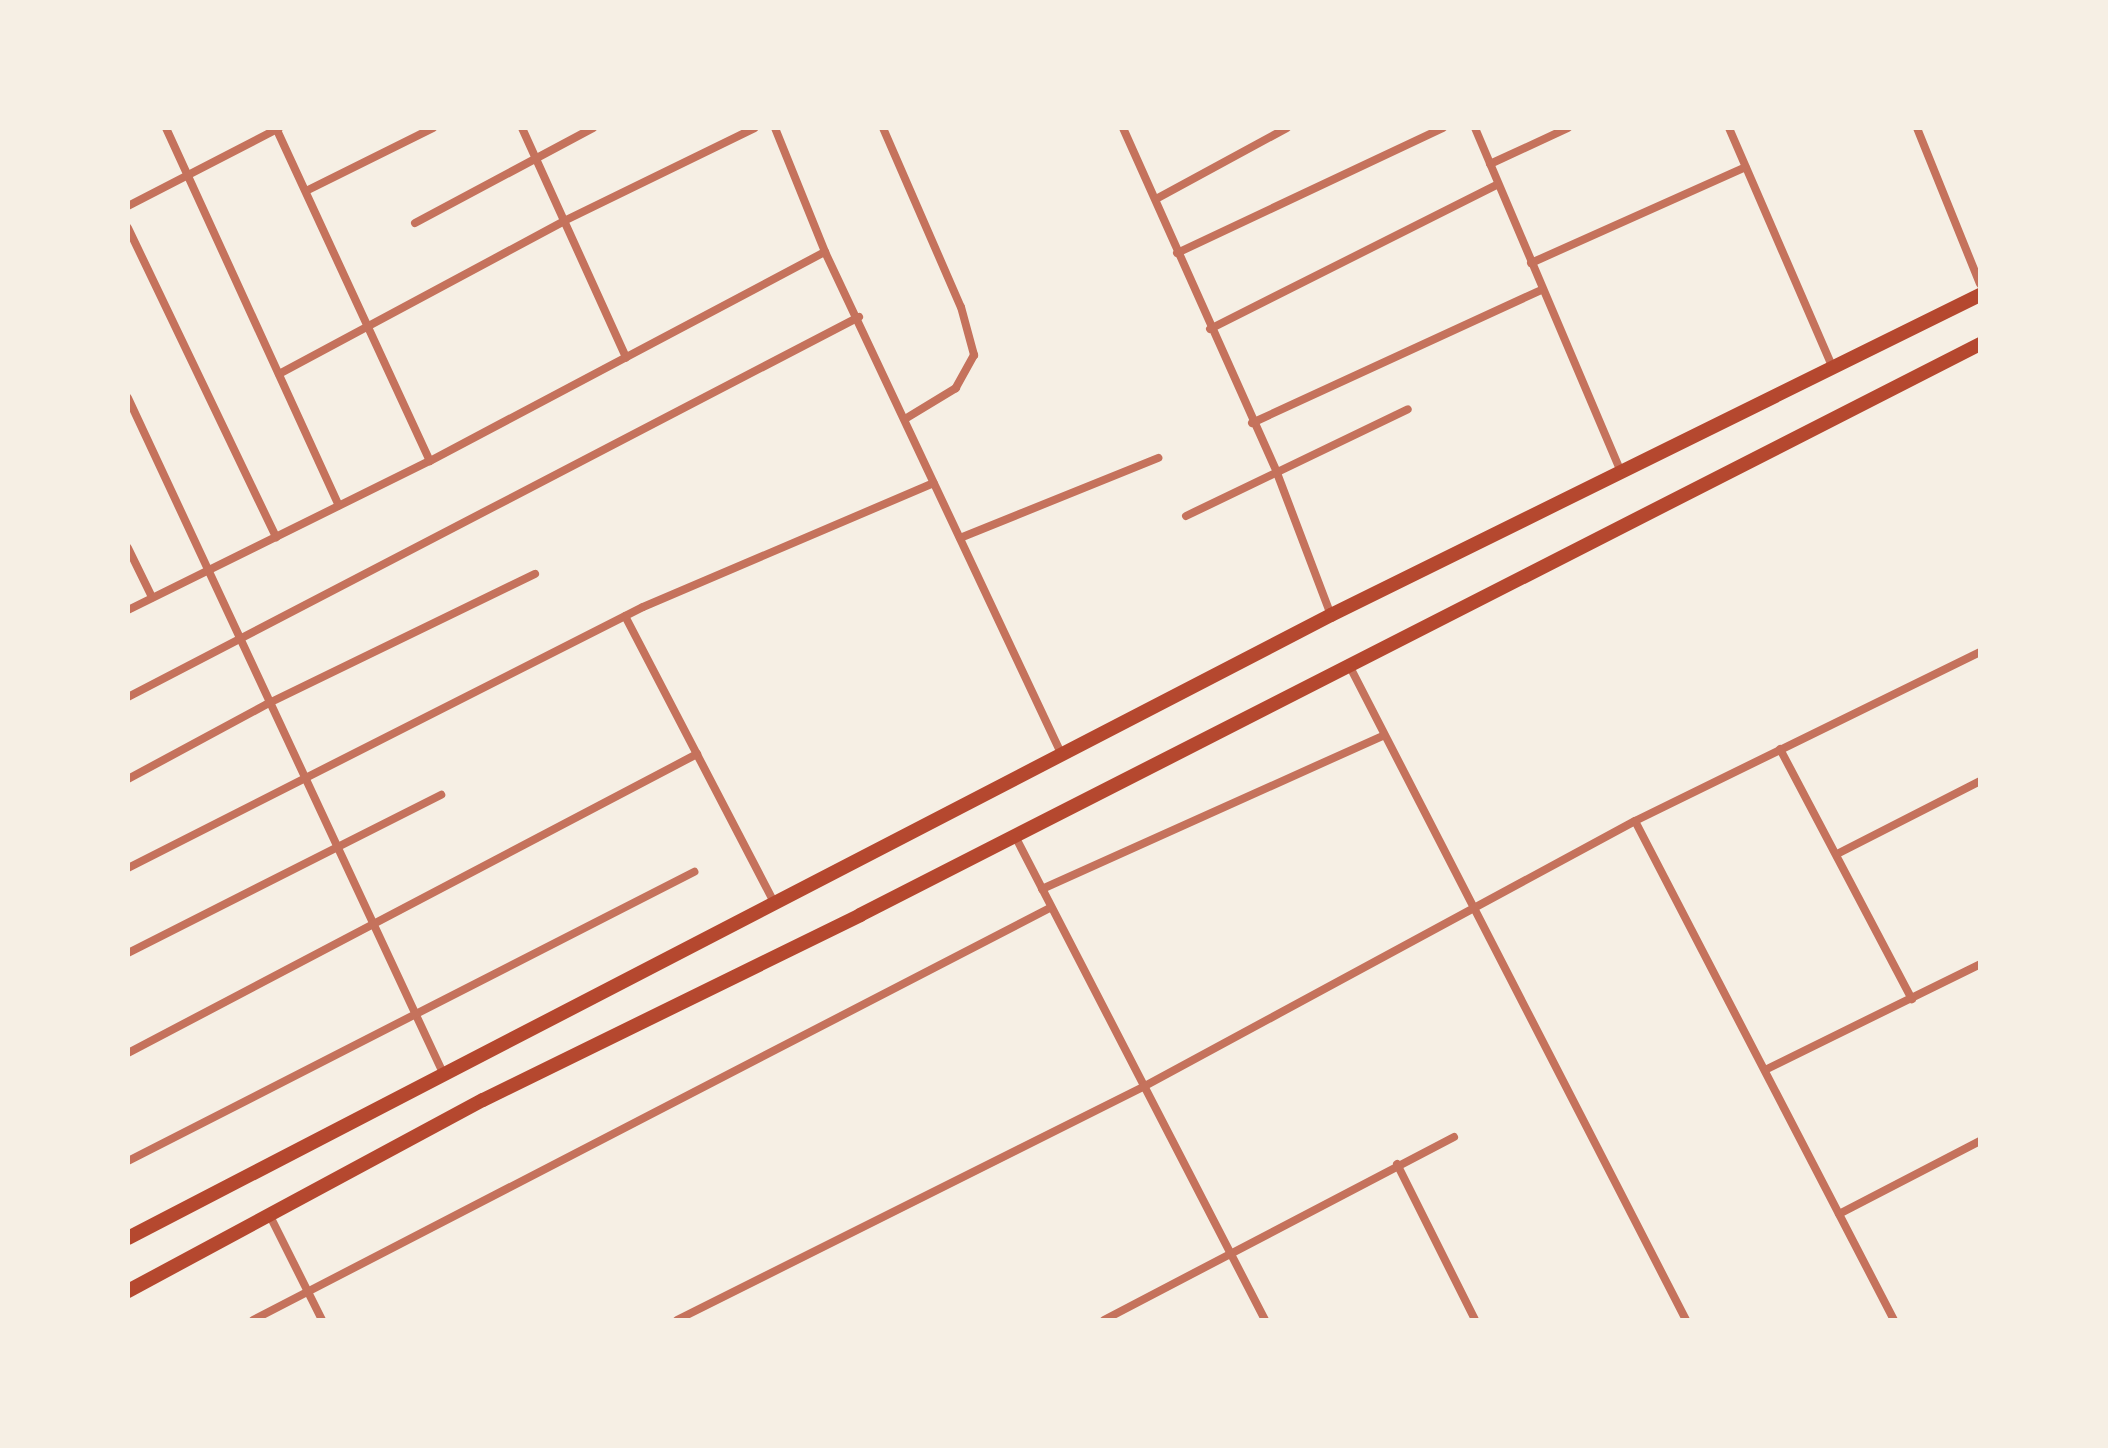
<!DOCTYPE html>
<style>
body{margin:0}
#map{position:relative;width:2108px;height:1448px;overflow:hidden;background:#f6efe4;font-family:"Open Sans",sans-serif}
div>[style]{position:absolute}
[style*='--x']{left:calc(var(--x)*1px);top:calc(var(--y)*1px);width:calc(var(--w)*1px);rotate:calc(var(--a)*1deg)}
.minor>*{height:8px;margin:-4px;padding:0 4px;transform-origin:4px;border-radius:4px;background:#c5725c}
.trunk>*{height:14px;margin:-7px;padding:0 7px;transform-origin:7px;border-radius:7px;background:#b5482f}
span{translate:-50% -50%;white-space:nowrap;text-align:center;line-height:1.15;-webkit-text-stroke:8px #f6efe4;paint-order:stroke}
.frame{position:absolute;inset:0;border:130px solid #f6efe4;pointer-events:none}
</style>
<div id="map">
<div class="minor">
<div style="--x:166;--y:128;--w:415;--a:65.4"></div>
<div style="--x:276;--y:128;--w:367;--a:65.2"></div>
<div style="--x:522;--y:128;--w:252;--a:65.6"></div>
<div style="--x:775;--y:128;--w:134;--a:68"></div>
<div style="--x:825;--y:252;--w:554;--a:64.78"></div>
<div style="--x:883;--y:128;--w:195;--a:66.5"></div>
<div style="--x:961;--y:307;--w:50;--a:74.8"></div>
<div style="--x:974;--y:355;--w:38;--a:119"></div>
<div style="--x:956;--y:388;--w:60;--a:148.7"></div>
<div style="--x:1123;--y:128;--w:378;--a:65.9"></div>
<div style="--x:1277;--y:473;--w:152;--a:69.2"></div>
<div style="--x:1475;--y:128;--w:371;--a:67"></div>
<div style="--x:1729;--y:128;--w:262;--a:66.6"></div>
<div style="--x:1917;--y:128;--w:168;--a:68"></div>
<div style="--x:1490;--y:164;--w:86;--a:-24.8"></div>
<div style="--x:306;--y:191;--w:142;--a:-26.4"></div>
<div style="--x:1156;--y:199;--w:149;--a:-28.5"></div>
<div style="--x:128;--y:206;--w:170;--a:-27.3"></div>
<div style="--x:415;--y:223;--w:202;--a:-28.1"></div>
<div style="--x:128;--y:228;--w:343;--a:64.4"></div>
<div style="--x:1177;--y:253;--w:294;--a:-25.2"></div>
<div style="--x:1531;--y:263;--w:235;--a:-24.1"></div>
<div style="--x:1210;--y:329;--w:322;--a:-26.7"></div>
<div style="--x:279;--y:374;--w:323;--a:-28.2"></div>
<div style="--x:564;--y:221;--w:212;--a:-26"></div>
<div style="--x:128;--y:398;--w:747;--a:64.98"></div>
<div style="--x:1252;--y:423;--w:320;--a:-24.7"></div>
<div style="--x:1186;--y:516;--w:246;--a:-25.7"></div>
<div style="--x:960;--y:538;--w:214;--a:-22"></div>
<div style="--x:128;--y:548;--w:55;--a:63.9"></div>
<div style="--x:128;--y:610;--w:337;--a:-26.3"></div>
<div style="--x:430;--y:461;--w:447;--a:-27.9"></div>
<div style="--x:625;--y:616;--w:325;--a:62.5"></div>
<div style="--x:1350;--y:667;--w:734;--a:62.77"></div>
<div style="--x:128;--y:697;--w:824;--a:-27.47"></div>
<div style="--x:1780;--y:749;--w:283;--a:62.2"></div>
<div style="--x:128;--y:779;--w:158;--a:-28.3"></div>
<div style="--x:267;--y:704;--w:298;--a:-25.9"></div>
<div style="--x:1635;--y:821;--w:562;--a:62.57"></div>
<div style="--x:1015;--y:836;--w:545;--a:62.68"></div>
<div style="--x:1837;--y:854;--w:161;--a:-27"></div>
<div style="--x:128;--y:868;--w:577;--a:-26.88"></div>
<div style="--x:643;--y:607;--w:316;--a:-23.1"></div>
<div style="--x:1042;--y:889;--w:375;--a:-24.2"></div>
<div style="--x:128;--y:953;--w:351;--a:-26.8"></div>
<div style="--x:128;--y:1053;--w:643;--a:-27.72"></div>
<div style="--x:1765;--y:1070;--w:240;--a:-26.2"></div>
<div style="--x:128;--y:1161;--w:636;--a:-27.05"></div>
<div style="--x:1397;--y:1164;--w:174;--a:63.4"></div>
<div style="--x:1839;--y:1214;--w:159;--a:-27.4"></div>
<div style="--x:270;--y:1216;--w:116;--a:63.4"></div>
<div style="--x:253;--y:1320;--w:897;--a:-27.34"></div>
<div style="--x:677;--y:1320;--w:521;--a:-26.57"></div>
<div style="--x:1143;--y:1087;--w:559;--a:-28.4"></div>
<div style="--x:1635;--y:821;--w:384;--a:-26.1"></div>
<div style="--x:1104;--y:1320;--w:395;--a:-27.6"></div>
</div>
<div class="trunk">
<div style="--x:128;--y:1238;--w:1355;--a:-27.38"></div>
<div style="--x:1331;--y:615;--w:724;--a:-26.25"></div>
<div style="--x:128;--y:1291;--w:403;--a:-28.3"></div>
<div style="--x:483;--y:1100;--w:420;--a:-26.1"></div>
<div style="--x:860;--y:915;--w:1257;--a:-27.01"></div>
</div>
<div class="frame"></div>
</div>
